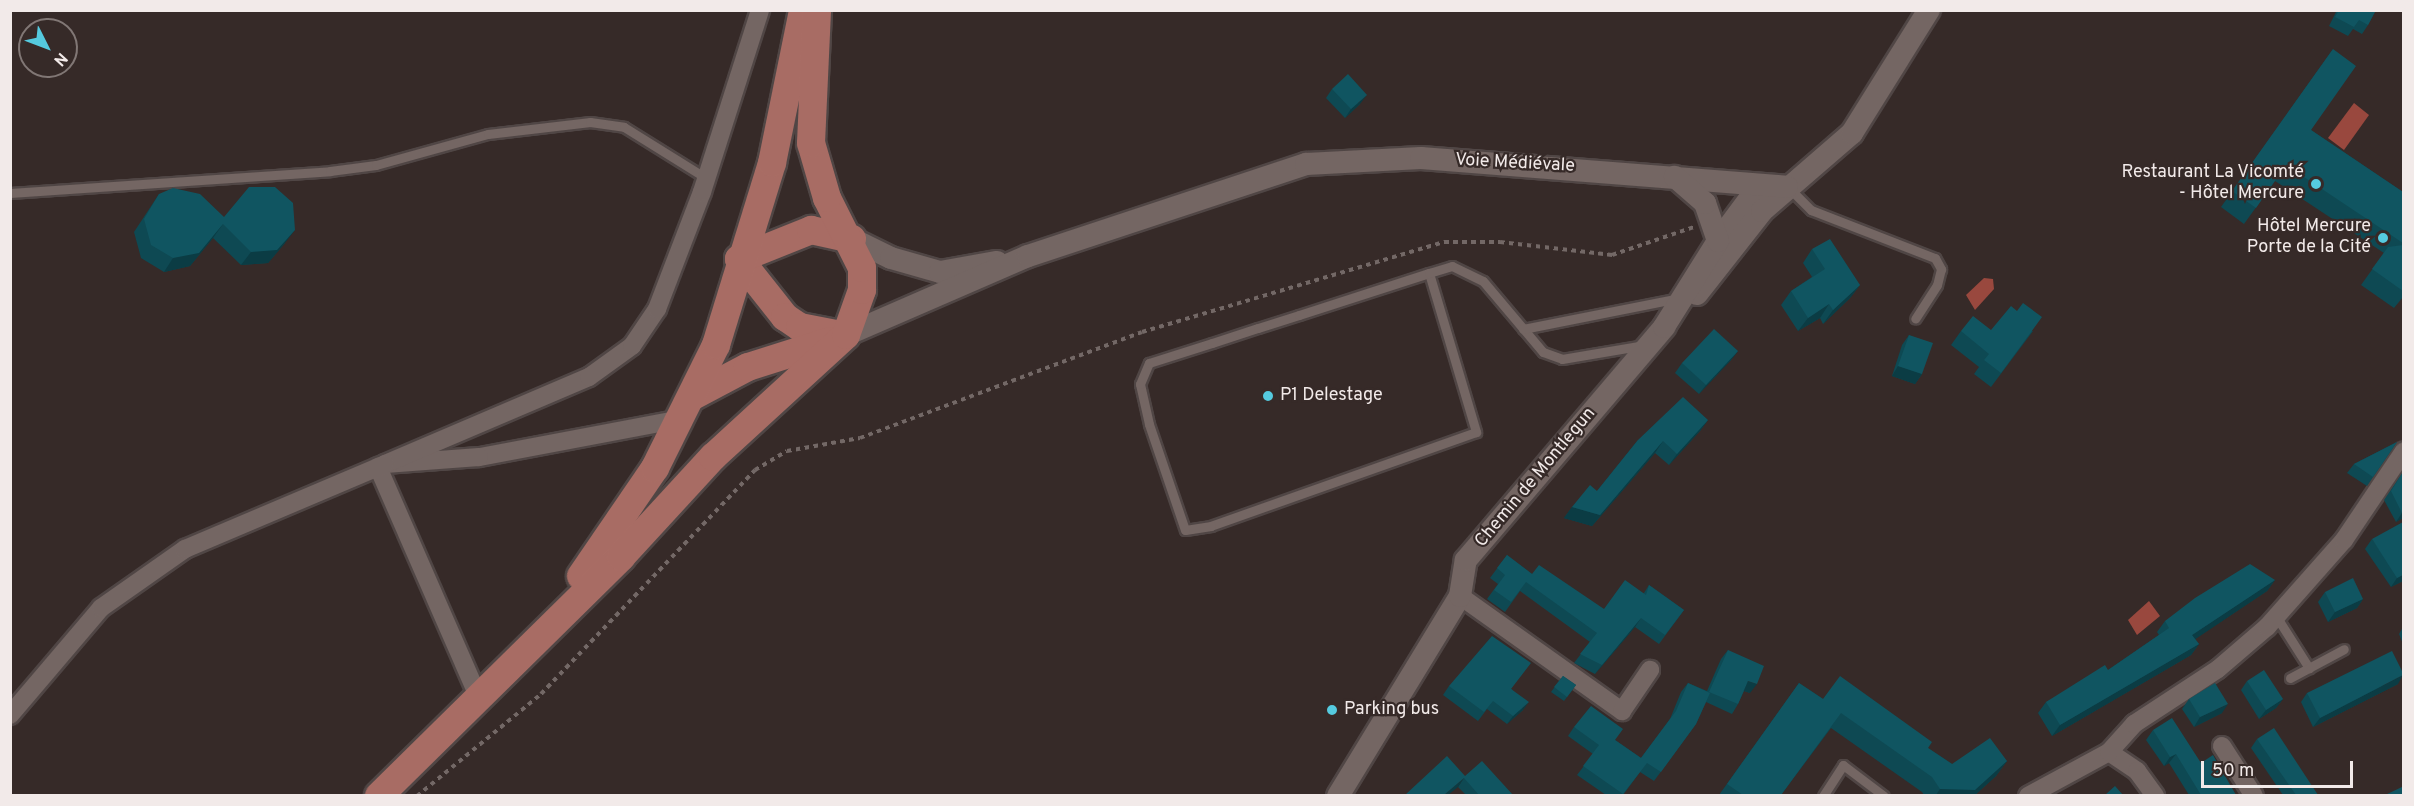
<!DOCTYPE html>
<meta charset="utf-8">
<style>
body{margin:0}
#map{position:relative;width:2414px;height:806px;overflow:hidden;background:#362a28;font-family:Overpass,sans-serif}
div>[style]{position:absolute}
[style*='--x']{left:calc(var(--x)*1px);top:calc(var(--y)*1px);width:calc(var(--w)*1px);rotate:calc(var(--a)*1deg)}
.water>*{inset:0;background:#99483e}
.path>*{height:4px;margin-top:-2px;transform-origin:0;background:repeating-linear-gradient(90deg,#736866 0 4.5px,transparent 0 9px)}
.roads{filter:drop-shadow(2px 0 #504645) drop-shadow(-2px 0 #504645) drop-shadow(0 2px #504645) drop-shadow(0 -2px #504645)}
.service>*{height:9px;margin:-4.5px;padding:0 4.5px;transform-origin:4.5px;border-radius:4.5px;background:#746663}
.minor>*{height:18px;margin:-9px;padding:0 9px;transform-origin:9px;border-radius:9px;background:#746663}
.tertiary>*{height:22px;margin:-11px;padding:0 11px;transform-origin:11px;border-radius:11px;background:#746663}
.primary>*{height:28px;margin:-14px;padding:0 14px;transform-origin:14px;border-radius:14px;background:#a86c64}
.wall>*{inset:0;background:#0e4953}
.shaded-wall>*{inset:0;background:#0b3c44}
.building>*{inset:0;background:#105561}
.dots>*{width:16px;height:16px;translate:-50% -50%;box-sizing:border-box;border:3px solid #362a28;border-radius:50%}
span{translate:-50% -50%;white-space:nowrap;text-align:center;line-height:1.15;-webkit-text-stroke:4.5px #362a28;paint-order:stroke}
.street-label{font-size:18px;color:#f2eae9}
.poi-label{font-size:18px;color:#f2eae9}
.right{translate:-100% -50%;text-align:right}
.left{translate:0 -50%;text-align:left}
.frame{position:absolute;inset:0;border:12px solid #f2eae9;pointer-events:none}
.north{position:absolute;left:18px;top:18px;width:60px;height:60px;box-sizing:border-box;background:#362a28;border:2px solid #817775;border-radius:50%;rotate:132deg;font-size:16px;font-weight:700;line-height:24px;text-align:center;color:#f2eae9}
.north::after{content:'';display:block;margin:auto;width:21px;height:27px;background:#55cadf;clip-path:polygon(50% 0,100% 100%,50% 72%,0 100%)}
.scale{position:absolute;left:2201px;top:761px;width:152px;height:27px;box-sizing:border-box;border:3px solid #f2eae9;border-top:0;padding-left:8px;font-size:18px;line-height:21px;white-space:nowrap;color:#f2eae9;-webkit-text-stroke:4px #362a28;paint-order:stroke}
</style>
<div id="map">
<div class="water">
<div style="clip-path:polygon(2354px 103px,2369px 115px,2344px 150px,2328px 138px)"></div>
<div style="clip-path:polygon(1984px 278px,1993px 279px,1994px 289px,1975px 310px,1966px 295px)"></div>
<div style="clip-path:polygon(2149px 601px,2160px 616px,2137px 635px,2128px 620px)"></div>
</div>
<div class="path">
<div style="--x:417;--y:796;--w:161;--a:-39.4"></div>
<div style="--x:541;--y:694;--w:310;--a:-46.3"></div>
<div style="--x:755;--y:470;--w:37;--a:-31"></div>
<div style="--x:787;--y:451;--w:74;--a:-10.1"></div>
<div style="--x:860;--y:438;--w:301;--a:-20.6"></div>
<div style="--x:1142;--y:332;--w:315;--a:-16.6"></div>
<div style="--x:1444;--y:242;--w:56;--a:0"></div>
<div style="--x:1500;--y:242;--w:113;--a:6.6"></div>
<div style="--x:1612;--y:255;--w:87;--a:-18.9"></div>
</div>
<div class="roads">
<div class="service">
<div style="--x:1788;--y:187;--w:33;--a:45"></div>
<div style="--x:1811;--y:210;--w:133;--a:21.2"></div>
<div style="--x:1935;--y:258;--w:13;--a:61"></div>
<div style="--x:1941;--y:269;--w:16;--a:104"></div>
<div style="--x:1937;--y:285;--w:40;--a:122.9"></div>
<div style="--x:10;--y:193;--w:321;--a:-3.9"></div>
<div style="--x:330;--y:171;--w:46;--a:-7.4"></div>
<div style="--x:376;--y:165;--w:116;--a:-15.5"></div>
<div style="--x:488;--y:134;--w:103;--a:-6.7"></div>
<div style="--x:590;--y:122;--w:34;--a:8"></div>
<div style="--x:624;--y:127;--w:97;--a:31.9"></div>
<div style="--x:1429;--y:273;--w:166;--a:73.5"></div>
<div style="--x:1476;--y:432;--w:281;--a:160.5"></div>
<div style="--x:1211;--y:526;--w:26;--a:171"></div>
<div style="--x:1185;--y:530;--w:112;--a:-108.8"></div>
<div style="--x:1149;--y:424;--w:41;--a:-102.7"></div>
<div style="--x:1140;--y:384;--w:23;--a:-67"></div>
<div style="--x:1149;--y:363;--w:66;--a:-17.6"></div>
<div style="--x:1212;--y:343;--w:48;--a:-18.1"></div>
<div style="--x:1258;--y:328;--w:43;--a:-17.6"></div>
<div style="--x:1299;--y:315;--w:137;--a:-17.9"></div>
<div style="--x:1429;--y:273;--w:24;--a:-17"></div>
<div style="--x:1452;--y:266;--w:34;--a:26"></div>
<div style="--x:1483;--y:281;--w:93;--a:49.8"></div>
<div style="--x:1543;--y:352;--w:20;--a:20"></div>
<div style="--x:1562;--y:359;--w:78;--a:-9.6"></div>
<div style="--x:1523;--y:329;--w:155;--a:-11.2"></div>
<div style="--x:2276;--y:616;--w:62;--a:57.6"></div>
<div style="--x:2290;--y:678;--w:61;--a:-28.2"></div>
<div style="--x:1823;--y:796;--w:37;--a:-57"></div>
<div style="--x:1843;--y:765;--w:51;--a:37.1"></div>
</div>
<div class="minor">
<div style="--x:681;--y:419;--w:206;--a:169.3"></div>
<div style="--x:479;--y:457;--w:94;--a:175.7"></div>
<div style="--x:385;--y:464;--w:222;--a:-23.1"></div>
<div style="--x:589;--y:377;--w:53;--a:-35.8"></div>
<div style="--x:632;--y:346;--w:45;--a:-56"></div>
<div style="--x:657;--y:309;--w:125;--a:-69"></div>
<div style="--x:702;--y:192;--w:191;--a:-72.3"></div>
<div style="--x:378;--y:467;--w:250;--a:66.4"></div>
<div style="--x:1460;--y:596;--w:199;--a:35.4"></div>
<div style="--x:1622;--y:711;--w:50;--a:-55.7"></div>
<div style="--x:10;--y:715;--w:140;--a:-49.6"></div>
<div style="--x:101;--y:608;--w:103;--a:-35.1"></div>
<div style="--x:185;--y:549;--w:217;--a:-23"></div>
<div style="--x:2222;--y:746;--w:59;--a:57.4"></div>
<div style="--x:2109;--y:752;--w:34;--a:34"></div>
<div style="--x:2137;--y:771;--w:31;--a:54"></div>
<div style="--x:2028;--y:796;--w:92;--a:-28.5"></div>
<div style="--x:2109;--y:752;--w:38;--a:-48"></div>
<div style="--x:2134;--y:724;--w:100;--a:-33.2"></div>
<div style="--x:2218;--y:669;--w:65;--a:-40.6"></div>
<div style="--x:2267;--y:627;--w:116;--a:-48.5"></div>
<div style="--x:2344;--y:540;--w:107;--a:-56"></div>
</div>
<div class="tertiary">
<div style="--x:852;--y:239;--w:43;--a:26"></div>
<div style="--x:891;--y:258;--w:51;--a:15.9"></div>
<div style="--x:940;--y:272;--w:58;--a:-10"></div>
<div style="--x:1718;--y:241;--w:69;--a:-53.3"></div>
<div style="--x:1697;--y:294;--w:105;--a:-51.9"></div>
<div style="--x:1762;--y:211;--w:119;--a:-40.9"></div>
<div style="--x:1852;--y:133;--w:145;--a:-58"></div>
<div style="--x:846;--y:335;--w:198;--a:-23.5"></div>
<div style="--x:1028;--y:256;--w:293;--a:-18.3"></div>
<div style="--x:1306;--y:164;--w:115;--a:-3"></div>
<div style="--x:1421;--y:158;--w:367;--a:4.5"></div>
<div style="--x:1338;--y:796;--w:234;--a:-58.6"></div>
<div style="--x:1460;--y:596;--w:36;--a:-81"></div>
<div style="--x:1466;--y:560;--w:306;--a:-49.6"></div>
<div style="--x:1664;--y:327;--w:102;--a:-57.9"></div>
<div style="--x:1718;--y:241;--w:40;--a:-108.9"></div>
<div style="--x:1705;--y:203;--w:40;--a:-139"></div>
</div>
<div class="primary">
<div style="--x:739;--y:259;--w:74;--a:51.6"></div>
<div style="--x:785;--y:317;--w:18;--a:34"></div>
<div style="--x:800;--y:327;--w:42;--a:11"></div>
<div style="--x:739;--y:259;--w:78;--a:-21.9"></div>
<div style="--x:811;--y:230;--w:42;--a:12.4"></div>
<div style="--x:691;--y:397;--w:64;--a:-27.8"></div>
<div style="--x:748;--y:367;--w:86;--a:-17.6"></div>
<div style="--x:581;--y:576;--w:131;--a:-55.6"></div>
<div style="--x:655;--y:468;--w:137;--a:-63.6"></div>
<div style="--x:716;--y:345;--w:190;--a:-72.9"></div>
<div style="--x:772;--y:163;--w:155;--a:-78.5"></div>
<div style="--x:379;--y:796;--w:340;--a:-44.6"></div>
<div style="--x:621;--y:557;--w:136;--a:-47.4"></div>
<div style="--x:713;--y:457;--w:180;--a:-42.5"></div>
<div style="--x:846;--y:335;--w:48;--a:-70.4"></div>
<div style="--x:862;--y:290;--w:22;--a:-90"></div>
<div style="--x:862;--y:268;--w:78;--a:-116.6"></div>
<div style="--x:827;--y:198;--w:57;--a:-106.2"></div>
<div style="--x:811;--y:143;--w:133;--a:-87.4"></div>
</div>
</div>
<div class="wall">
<div style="clip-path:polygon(2337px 10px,2376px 10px,2368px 25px,2362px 34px,2353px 29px,2348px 36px,2329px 26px)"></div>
<div style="clip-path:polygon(2333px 49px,2311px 130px,2403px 192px,2403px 297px,2394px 308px,2361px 285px,2384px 253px,2275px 181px,2244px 224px,2221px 207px)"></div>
<div style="clip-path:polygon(1332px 89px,1360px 104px,1345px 118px,1326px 98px)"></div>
<div style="clip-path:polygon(159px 194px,224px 217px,285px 243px,268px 263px,241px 265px,213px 238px,190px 266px,164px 272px,141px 258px,134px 232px)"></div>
<div style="clip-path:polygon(1812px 249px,1860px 285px,1850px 298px,1823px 324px,1820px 318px,1798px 331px,1781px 305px,1791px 291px,1812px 277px,1803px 263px)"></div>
<div style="clip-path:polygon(1991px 330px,2033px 331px,1991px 387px,1974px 374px,1979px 367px,1951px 345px,1961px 331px)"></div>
<div style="clip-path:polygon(1909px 335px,1922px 374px,1915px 384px,1892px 376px,1902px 345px)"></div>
<div style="clip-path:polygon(1738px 351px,1731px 360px,1699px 394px,1675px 373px,1682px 363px)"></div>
<div style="clip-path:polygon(1708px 420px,1700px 431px,1669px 465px,1655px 453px,1592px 526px,1564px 518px,1572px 507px,1597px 491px,1638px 440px)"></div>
<div style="clip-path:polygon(2397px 442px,2367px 486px,2347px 473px,2354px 464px)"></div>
<div style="clip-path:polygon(2403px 472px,2403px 518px,2396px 522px,2384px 500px)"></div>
<div style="clip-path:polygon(2372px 539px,2403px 581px,2391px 587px,2365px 549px)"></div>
<div style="clip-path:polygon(1507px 555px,1532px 574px,1604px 609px,1644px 593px,1649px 585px,1684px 610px,1659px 644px,1635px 627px,1595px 674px,1574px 663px,1590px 642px,1520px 591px,1505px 612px,1487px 599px,1498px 584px,1490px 578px)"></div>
<div style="clip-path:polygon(2275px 580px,2267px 591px,2195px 639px,2199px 644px,2191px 655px,2052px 736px,2038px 713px,2046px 702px,2108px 670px,2159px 635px,2157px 632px,2165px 621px)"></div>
<div style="clip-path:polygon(2325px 592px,2363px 599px,2357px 608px,2328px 622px,2318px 602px)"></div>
<div style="clip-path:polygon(2403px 627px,2403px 644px,2399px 634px)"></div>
<div style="clip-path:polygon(1728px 650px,1750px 693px,1744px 691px,1738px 704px,1732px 714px,1706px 702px,1696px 724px,1654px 781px,1640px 772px,1623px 795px,1606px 795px,1577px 775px,1593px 754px,1568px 736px,1574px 727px,1615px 740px,1641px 758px,1670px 719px,1681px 692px,1688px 683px,1707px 691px,1721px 659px)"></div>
<div style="clip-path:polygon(1563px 676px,1576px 685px,1564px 701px,1551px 692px)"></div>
<div style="clip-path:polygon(2247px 681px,2283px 699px,2276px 708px,2259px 719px,2241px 690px)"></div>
<div style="clip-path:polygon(1799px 683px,1823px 699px,1928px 748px,1952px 764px,2007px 761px,1996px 776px,1975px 795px,1924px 795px,1922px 792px,1831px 728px,1781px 795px,1719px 795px)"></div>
<div style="clip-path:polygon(2398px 684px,2313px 727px,2301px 702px,2307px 693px)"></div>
<div style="clip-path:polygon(1449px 686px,1512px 689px,1523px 710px,1507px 724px,1487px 709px,1478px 721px,1443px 695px)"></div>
<div style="clip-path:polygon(2189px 699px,2222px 713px,2194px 727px,2182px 709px)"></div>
<div style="clip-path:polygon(2153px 730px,2201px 763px,2236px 795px,2189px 795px,2169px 763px,2164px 766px,2146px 740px)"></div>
<div style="clip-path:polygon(2257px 739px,2318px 795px,2283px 795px,2251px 748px)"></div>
<div style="clip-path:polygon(1465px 776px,1513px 795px,1466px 795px,1458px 787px)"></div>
</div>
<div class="shaded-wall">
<div style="clip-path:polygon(1367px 95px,1360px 104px,1345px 118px,1351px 109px)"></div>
<div style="clip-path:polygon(223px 224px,213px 238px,190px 266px,164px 272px,173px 258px)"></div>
<div style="clip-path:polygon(295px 230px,285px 243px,268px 263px,241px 265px,251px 252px)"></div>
<div style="clip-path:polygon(1860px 285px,1850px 298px,1823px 324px,1833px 310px)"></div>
<div style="clip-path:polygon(1829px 304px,1820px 318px,1798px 331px,1808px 318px)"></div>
<div style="clip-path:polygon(1738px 351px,1731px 360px,1699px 394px,1706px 385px)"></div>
<div style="clip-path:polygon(1898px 366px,1922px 374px,1915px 384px,1892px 376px)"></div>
<div style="clip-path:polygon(1708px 420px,1700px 431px,1669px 465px,1677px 454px)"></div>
<div style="clip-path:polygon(1663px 441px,1655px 453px,1592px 526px,1564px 518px,1572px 507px,1600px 515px)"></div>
<div style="clip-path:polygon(2403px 512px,2403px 518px,2396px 522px,2402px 513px)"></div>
<div style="clip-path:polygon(2403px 575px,2403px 581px,2391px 587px,2397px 578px)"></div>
<div style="clip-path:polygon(2275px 580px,2267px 591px,2185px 646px,2192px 635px)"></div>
<div style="clip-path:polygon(2363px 599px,2357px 608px,2328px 622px,2335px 612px)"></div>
<div style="clip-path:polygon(1641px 618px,1635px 627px,1595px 674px,1602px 665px)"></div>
<div style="clip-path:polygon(2199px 644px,2191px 655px,2052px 736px,2060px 725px)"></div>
<div style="clip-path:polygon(2403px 675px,2398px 684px,2313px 727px,2320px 718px)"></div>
<div style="clip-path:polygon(1748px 681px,1757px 684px,1750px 693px,1741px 690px)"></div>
<div style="clip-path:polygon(2283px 699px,2276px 708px,2259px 719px,2266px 710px)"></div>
<div style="clip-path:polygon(1529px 702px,1523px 710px,1507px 724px,1513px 716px)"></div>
<div style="clip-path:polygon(2228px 704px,2222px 713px,2194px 727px,2200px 717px)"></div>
<div style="clip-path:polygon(2176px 754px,2169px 763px,2164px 766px,2170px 757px)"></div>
<div style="clip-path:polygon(2007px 761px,1996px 776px,1975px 795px,1936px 795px,1940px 789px)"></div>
<div style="clip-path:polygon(1464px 778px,1458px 787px,1448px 795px,1444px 795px)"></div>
</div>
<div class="building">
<div style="clip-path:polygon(2339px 10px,2376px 10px,2368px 25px,2359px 20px,2354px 27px,2335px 17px)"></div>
<div style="clip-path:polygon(2333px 49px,2356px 66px,2311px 130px,2403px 192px,2403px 243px,2286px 165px,2256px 208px,2232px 191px)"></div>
<div style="clip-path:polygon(1348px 74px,1367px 95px,1351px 109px,1332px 89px)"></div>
<div style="clip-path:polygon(249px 187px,275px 187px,293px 203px,295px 230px,277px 250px,251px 252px,223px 224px,199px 253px,173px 258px,151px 245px,144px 219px,159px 194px,173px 188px,200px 194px,224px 217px)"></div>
<div style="clip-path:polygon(1830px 239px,1860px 285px,1833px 310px,1829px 304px,1808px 318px,1791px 291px,1825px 269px,1812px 249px)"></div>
<div style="clip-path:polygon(2403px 245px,2403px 291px,2372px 269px,2388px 247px)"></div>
<div style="clip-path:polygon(2023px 303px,2042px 317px,2001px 373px,1984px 360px,1989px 354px,1961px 331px,1973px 316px,1991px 330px,2011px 306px,2017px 311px)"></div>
<div style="clip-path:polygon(1714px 329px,1738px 351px,1706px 385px,1682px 363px)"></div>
<div style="clip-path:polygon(1909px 335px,1933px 343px,1922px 374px,1898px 366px)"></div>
<div style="clip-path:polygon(1683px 397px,1708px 420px,1677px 454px,1663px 441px,1600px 515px,1572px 507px,1590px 485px,1597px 491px,1638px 440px)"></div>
<div style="clip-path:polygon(2397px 442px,2373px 477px,2354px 464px)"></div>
<div style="clip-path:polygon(2403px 472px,2403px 512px,2402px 513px,2391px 491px)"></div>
<div style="clip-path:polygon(2403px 522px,2403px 575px,2397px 578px,2372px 539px)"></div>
<div style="clip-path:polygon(1507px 555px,1532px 574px,1539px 565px,1604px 609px,1625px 580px,1646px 595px,1649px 585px,1684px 610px,1665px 635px,1641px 618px,1602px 665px,1580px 654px,1597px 633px,1526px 582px,1511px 602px,1494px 590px,1505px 575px,1497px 568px)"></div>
<div style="clip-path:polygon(2250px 564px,2275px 580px,2192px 635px,2199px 644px,2060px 725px,2046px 702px,2105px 665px,2108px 670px,2169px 628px,2165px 621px,2195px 598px)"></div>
<div style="clip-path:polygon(2353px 578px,2363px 599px,2335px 612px,2325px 592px)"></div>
<div style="clip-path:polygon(1492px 636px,1531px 663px,1511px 689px,1529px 702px,1513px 716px,1493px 701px,1484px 712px,1449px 686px)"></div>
<div style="clip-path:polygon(1728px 650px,1764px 666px,1757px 684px,1748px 681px,1738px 704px,1709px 692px)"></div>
<div style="clip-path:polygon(2392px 651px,2403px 673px,2403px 675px,2320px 718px,2307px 693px)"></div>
<div style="clip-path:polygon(2264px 670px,2283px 699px,2266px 710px,2247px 681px)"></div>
<div style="clip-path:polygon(1563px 676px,1576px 685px,1567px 697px,1554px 687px)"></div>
<div style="clip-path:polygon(1840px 676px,1932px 742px,1928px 748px,1952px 764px,1990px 738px,2007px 761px,1975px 790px,1940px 789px,1932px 777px,1841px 713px,1781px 795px,1743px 795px,1727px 784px,1799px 683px,1823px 699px)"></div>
<div style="clip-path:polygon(1688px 683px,1710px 693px,1696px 724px,1661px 772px,1647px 763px,1623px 794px,1583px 766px,1599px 745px,1574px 727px,1591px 706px,1623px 729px,1615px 740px,1641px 758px,1676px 711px)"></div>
<div style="clip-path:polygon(2215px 683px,2228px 704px,2200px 717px,2189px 699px)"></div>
<div style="clip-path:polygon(2172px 718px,2201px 763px,2213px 755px,2236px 795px,2201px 795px,2176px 754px,2170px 757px,2153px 730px)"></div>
<div style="clip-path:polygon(2274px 728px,2318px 795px,2296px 795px,2257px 739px)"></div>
<div style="clip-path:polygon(1447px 756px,1465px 776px,1482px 761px,1513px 795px,1479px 795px,1464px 778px,1444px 795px,1405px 795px)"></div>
<div style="clip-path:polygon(2115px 786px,2123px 795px,2105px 795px)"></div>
<div style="clip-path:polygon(2402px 787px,2403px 790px,2403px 795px,2385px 795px)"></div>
</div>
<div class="dots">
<div style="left:2316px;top:184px;background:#55cadf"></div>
<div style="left:2383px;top:238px;background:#55cadf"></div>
<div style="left:1268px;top:396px;background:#55cadf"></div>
<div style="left:1332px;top:710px;background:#55cadf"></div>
</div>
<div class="street-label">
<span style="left:1515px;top:164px;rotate:3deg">Voie Médiévale</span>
<span style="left:1536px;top:478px;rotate:-50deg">Chemin de Montlegun</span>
</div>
<div class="poi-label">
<span class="right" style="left:2304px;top:184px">Restaurant La Vicomté<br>- Hôtel Mercure</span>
<span class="right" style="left:2371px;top:238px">Hôtel Mercure<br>Porte de la Cité</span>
<span class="left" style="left:1280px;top:396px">P1 Delestage</span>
<span class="left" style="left:1344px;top:710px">Parking bus</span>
</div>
<div class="frame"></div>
<div class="north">N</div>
<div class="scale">50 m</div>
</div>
